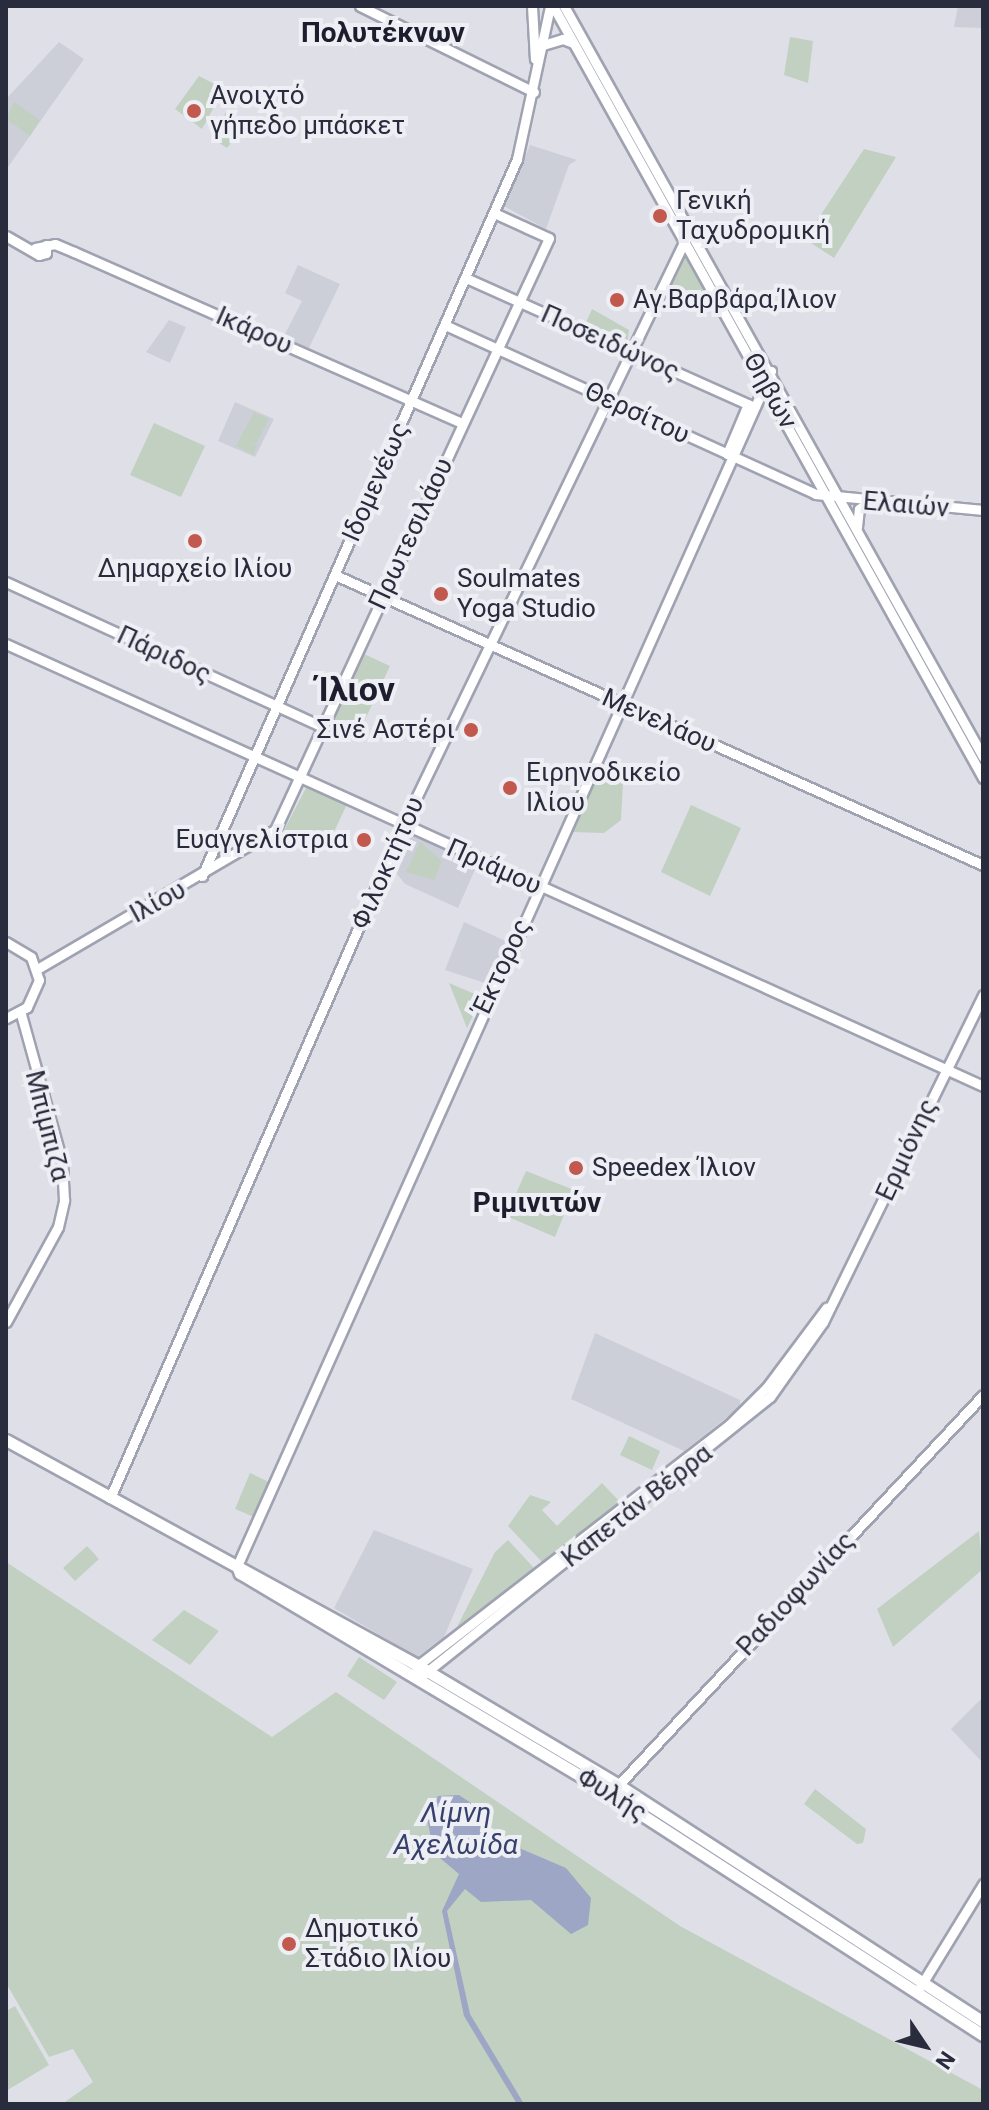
<!DOCTYPE html>
<meta charset="utf-8">
<style>
body{margin:0}
#map{position:relative;width:989px;height:2110px;overflow:hidden;background:#dfe0e7;font-family:Roboto,sans-serif}
div>[style]{position:absolute}
[style*='--x']{left:calc(var(--x)*1px);top:calc(var(--y)*1px);width:calc(var(--w)*1px);rotate:calc(var(--a)*1deg)}
.built>*{inset:0;background:#cdcfd8}
.green>*{inset:0;background:#c1d0c1}
.water>*{inset:0;background:#9da6c4}
.roads{filter:drop-shadow(2px 0 #9fa2b1) drop-shadow(-2px 0 #9fa2b1) drop-shadow(0 2px #9fa2b1) drop-shadow(0 -2px #9fa2b1)}
.secondary>*{height:9px;margin:-4.5px;padding:0 4.5px;transform-origin:4.5px;border-radius:4.5px;background:#fff}
.primary>*{height:11px;margin:-5.5px;padding:0 5.5px;transform-origin:5.5px;border-radius:5.5px;background:#fff}
.dots>*{width:22px;height:22px;translate:-50% -50%;box-sizing:border-box;border:4px solid #eeeff5;border-radius:50%}
span{translate:-50% -50%;white-space:nowrap;text-align:center;line-height:1.15;-webkit-text-stroke:8px #eeeff5;paint-order:stroke}
.poi-label{font-size:26px;color:#292c3c}
.left{translate:0 -50%;text-align:left}
.right{translate:-100% -50%;text-align:right}
.street-label{font-size:26px;color:#292c3c}
.neighbourhood-label{font-size:28px;color:#1c1d2d;font-weight:700}
.water-label{font-size:28px;color:#37426c;font-style:italic}
.district-label{font-size:34px;color:#1c1d2d;font-weight:700}
.frame{position:absolute;inset:0;border:8px solid #292c3c;pointer-events:none}
.north{position:absolute;left:885px;top:2006px;width:80px;height:80px;-webkit-text-stroke:6px #eeeff5;paint-order:stroke;rotate:125deg;font-size:22px;font-weight:700;line-height:32px;text-align:center;color:#292c3c}
.north::after{content:'';display:block;margin:auto;width:28px;height:36px;background:#292c3c;clip-path:polygon(50% 0,100% 100%,50% 72%,0 100%)}
</style>
<div id="map">
<div class="built">
<div style="clip-path:polygon(958px 6px,983px 6px,983px 28px,954px 27px)"></div>
<div style="clip-path:polygon(59px 42px,84px 59px,6px 170px,6px 99px)"></div>
<div style="clip-path:polygon(530px 145px,577px 160px,569px 165px,546px 229px,504px 206px)"></div>
<div style="clip-path:polygon(298px 265px,340px 284px,308px 350px,283px 338px,302px 301px,285px 293px)"></div>
<div style="clip-path:polygon(169px 320px,186px 327px,170px 363px,146px 352px)"></div>
<div style="clip-path:polygon(235px 402px,274px 419px,255px 457px,218px 441px)"></div>
<div style="clip-path:polygon(407px 833px,477px 865px,458px 908px,405px 884px,392px 868px)"></div>
<div style="clip-path:polygon(464px 922px,508px 942px,488px 984px,445px 970px)"></div>
<div style="clip-path:polygon(595px 1333px,740px 1400px,740px 1407px,684px 1451px,571px 1399px)"></div>
<div style="clip-path:polygon(374px 1530px,473px 1569px,444px 1637px,417px 1657px,334px 1608px)"></div>
<div style="clip-path:polygon(983px 1697px,983px 1763px,951px 1729px)"></div>
</div>
<div class="green">
<div style="clip-path:polygon(790px 37px,813px 41px,808px 83px,784px 75px)"></div>
<div style="clip-path:polygon(199px 76px,224px 89px,202px 129px,175px 109px)"></div>
<div style="clip-path:polygon(14px 102px,40px 120px,30px 136px,6px 119px)"></div>
<div style="clip-path:polygon(226px 112px,247px 123px,227px 148px,213px 139px)"></div>
<div style="clip-path:polygon(864px 149px,896px 157px,834px 258px,805px 239px)"></div>
<div style="clip-path:polygon(684px 251px,711px 299px,668px 283px)"></div>
<div style="clip-path:polygon(592px 309px,629px 330px,627px 345px,584px 327px)"></div>
<div style="clip-path:polygon(254px 412px,269px 419px,256px 444px,247px 440px,257px 446px,253px 454px,236px 446px)"></div>
<div style="clip-path:polygon(154px 423px,205px 446px,181px 497px,130px 475px)"></div>
<div style="clip-path:polygon(364px 654px,390px 666px,356px 739px,330px 726px)"></div>
<div style="clip-path:polygon(603px 762px,623px 783px,621px 820px,604px 833px,570px 832px)"></div>
<div style="clip-path:polygon(307px 786px,347px 804px,326px 849px,284px 830px)"></div>
<div style="clip-path:polygon(691px 805px,741px 828px,710px 896px,661px 872px)"></div>
<div style="clip-path:polygon(420px 842px,442px 861px,434px 880px,406px 872px)"></div>
<div style="clip-path:polygon(449px 983px,482px 997px,467px 1028px)"></div>
<div style="clip-path:polygon(526px 1171px,574px 1190px,555px 1237px,506px 1216px)"></div>
<div style="clip-path:polygon(629px 1436px,660px 1451px,652px 1470px,620px 1455px)"></div>
<div style="clip-path:polygon(250px 1473px,269px 1482px,254px 1517px,235px 1509px)"></div>
<div style="clip-path:polygon(602px 1483px,620px 1502px,542px 1562px,508px 1526px,530px 1495px,551px 1502px,542px 1510px,557px 1526px)"></div>
<div style="clip-path:polygon(979px 1531px,983px 1569px,893px 1647px,877px 1609px)"></div>
<div style="clip-path:polygon(508px 1540px,534px 1568px,457px 1627px,495px 1552px)"></div>
<div style="clip-path:polygon(87px 1546px,99px 1559px,75px 1581px,63px 1568px)"></div>
<div style="clip-path:polygon(6px 1562px,272px 1737px,336px 1692px,680px 1926px,983px 2090px,983px 2104px,62px 2104px,93px 2082px,73px 2049px,49px 2057px,6px 1983px)"></div>
<div style="clip-path:polygon(184px 1610px,219px 1631px,190px 1665px,152px 1640px)"></div>
<div style="clip-path:polygon(359px 1657px,397px 1682px,384px 1700px,347px 1676px)"></div>
<div style="clip-path:polygon(815px 1789px,866px 1829px,863px 1843px,857px 1844px,804px 1804px)"></div>
<div style="clip-path:polygon(15px 2006px,49px 2065px,6px 2091px,6px 2011px)"></div>
</div>
<div class="water">
<div style="clip-path:polygon(459px 1795px,480px 1809px,493px 1837px,566px 1868px,591px 1898px,588px 1925px,571px 1934px,531px 1900px,481px 1902px,465px 1889px,447px 1911px,470px 2014px,524px 2104px,517px 2104px,464px 2016px,442px 1911px,459px 1874px,434px 1853px,427px 1818px,438px 1796px)"></div>
</div>
<div class="roads">
<div class="secondary">
<div style="--x:360;--y:6;--w:194;--a:26.3"></div>
<div style="--x:532;--y:6;--w:53;--a:86.8"></div>
<div style="--x:553;--y:6;--w:884;--a:60.88"></div>
<div style="--x:564;--y:6;--w:860;--a:60.84"></div>
<div style="--x:543;--y:45;--w:21;--a:-17"></div>
<div style="--x:563;--y:39;--w:11;--a:22"></div>
<div style="--x:6;--y:236;--w:38;--a:30"></div>
<div style="--x:39;--y:255;--w:7;--a:-16"></div>
<div style="--x:46;--y:253;--w:8;--a:-90"></div>
<div style="--x:35;--y:248;--w:20;--a:-11"></div>
<div style="--x:55;--y:244;--w:21;--a:23"></div>
<div style="--x:74;--y:252;--w:424;--a:23.8"></div>
<div style="--x:466;--y:278;--w:316;--a:24.1"></div>
<div style="--x:445;--y:325;--w:407;--a:24.5"></div>
<div style="--x:815;--y:494;--w:169;--a:5.4"></div>
<div style="--x:727;--y:454;--w:54;--a:-67.2"></div>
<div style="--x:857;--y:527;--w:18;--a:-84"></div>
<div style="--x:859;--y:509;--w:14;--a:-36"></div>
<div style="--x:335;--y:575;--w:710;--a:24.11"></div>
<div style="--x:6;--y:582;--w:349;--a:24.6"></div>
<div style="--x:6;--y:644;--w:1072;--a:24.34"></div>
<div style="--x:202;--y:876;--w:783;--a:-66.28"></div>
<div style="--x:517;--y:159;--w:157;--a:-77.8"></div>
<div style="--x:6;--y:942;--w:29;--a:31"></div>
<div style="--x:31;--y:957;--w:24;--a:71"></div>
<div style="--x:39;--y:980;--w:30;--a:114"></div>
<div style="--x:27;--y:1007;--w:24;--a:152"></div>
<div style="--x:37;--y:969;--w:276;--a:-30.3"></div>
<div style="--x:275;--y:830;--w:652;--a:-65.16"></div>
<div style="--x:549;--y:238;--w:60;--a:-155.6"></div>
<div style="--x:6;--y:1322;--w:108;--a:-61.3"></div>
<div style="--x:58;--y:1227;--w:28;--a:-77"></div>
<div style="--x:64;--y:1200;--w:38;--a:-93"></div>
<div style="--x:62;--y:1162;--w:154;--a:-105.5"></div>
<div style="--x:110;--y:1498;--w:734;--a:-66.47"></div>
<div style="--x:403;--y:825;--w:652;--a:-64.26"></div>
<div style="--x:237;--y:1566;--w:1309;--a:-65.92"></div>
<div style="--x:424;--y:1674;--w:443;--a:-38.7"></div>
<div style="--x:770;--y:1397;--w:92;--a:-54.8"></div>
<div style="--x:823;--y:1322;--w:364;--a:-63.9"></div>
<div style="--x:413;--y:1676;--w:15;--a:-58"></div>
<div style="--x:421;--y:1663;--w:389;--a:-37.7"></div>
<div style="--x:729;--y:1425;--w:54;--a:-45"></div>
<div style="--x:767;--y:1387;--w:99;--a:-53.2"></div>
<div style="--x:610;--y:1794;--w:546;--a:-46.93"></div>
<div style="--x:920;--y:1987;--w:121;--a:-58.5"></div>
</div>
<div class="primary">
<div style="--x:6;--y:1440;--w:471;--a:28.7"></div>
<div style="--x:419;--y:1666;--w:230;--a:30.8"></div>
<div style="--x:617;--y:1784;--w:437;--a:33"></div>
<div style="--x:237;--y:1566;--w:8;--a:67"></div>
<div style="--x:240;--y:1573;--w:431;--a:30.8"></div>
<div style="--x:610;--y:1794;--w:444;--a:32.9"></div>
</div>
</div>
<div class="dots">
<div style="left:194px;top:111px;background:#c1594f"></div>
<div style="left:660px;top:216px;background:#c1594f"></div>
<div style="left:617px;top:300px;background:#c1594f"></div>
<div style="left:195px;top:541px;background:#c1594f"></div>
<div style="left:441px;top:594px;background:#c1594f"></div>
<div style="left:471px;top:730px;background:#c1594f"></div>
<div style="left:510px;top:788px;background:#c1594f"></div>
<div style="left:364px;top:840px;background:#c1594f"></div>
<div style="left:576px;top:1168px;background:#c1594f"></div>
<div style="left:289px;top:1944px;background:#c1594f"></div>
</div>
<div class="poi-label">
<span class="left" style="left:210px;top:111px">Ανοιχτό<br>γήπεδο μπάσκετ</span>
<span class="left" style="left:676px;top:216px">Γενική<br>Ταχυδρομική</span>
<span class="left" style="left:633px;top:300px">Αγ.Βαρβάρα,Ίλιον</span>
<span style="left:195px;top:569px">Δημαρχείο Ιλίου</span>
<span class="left" style="left:457px;top:594px">Soulmates<br>Yoga Studio</span>
<span class="right" style="left:455px;top:730px">Σινέ Αστέρι</span>
<span class="left" style="left:526px;top:788px">Ειρηνοδικείο<br>Ιλίου</span>
<span class="right" style="left:348px;top:840px">Ευαγγελίστρια</span>
<span class="left" style="left:592px;top:1168px">Speedex Ίλιον</span>
<span class="left" style="left:305px;top:1944px">Δημοτικό<br>Στάδιο Ιλίου</span>
</div>
<div class="street-label">
<span style="left:254px;top:331px;rotate:24deg">Ικάρου</span>
<span style="left:610px;top:343px;rotate:24deg">Ποσειδώνος</span>
<span style="left:770px;top:391px;rotate:61deg">Θηβών</span>
<span style="left:637px;top:413px;rotate:25deg">Θερσίτου</span>
<span style="left:376px;top:482px;rotate:-66deg">Ιδομενέως</span>
<span style="left:906px;top:505px;rotate:5deg">Ελαιών</span>
<span style="left:411px;top:534px;rotate:-65deg">Πρωτεσιλάου</span>
<span style="left:164px;top:655px;rotate:25deg">Πάριδος</span>
<span style="left:659px;top:721px;rotate:24deg">Μενελάου</span>
<span style="left:388px;top:863px;rotate:-66deg">Φιλοκτήτου</span>
<span style="left:494px;top:867px;rotate:24deg">Πριάμου</span>
<span style="left:158px;top:902px;rotate:-29deg">Ιλίου</span>
<span style="left:502px;top:967px;rotate:-65deg">Έκτορος</span>
<span style="left:47px;top:1126px;rotate:76deg">Μπίμπιζα</span>
<span style="left:907px;top:1150px;rotate:-65deg">Ερμιόνης</span>
<span style="left:637px;top:1506px;rotate:-38deg">Καπετάν Βέρρα</span>
<span style="left:796px;top:1594px;rotate:-47deg">Ραδιοφωνίας</span>
<span style="left:612px;top:1795px;rotate:32deg">Φυλής</span>
</div>
<div class="neighbourhood-label">
<span style="left:383px;top:33px">Πολυτέκνων</span>
<span style="left:537px;top:1203px">Ριμινιτών</span>
</div>
<div class="water-label">
<span style="left:456px;top:1829px">Λίμνη<br>Αχελωίδα</span>
</div>
<div class="district-label">
<span style="left:356px;top:690px">Ίλιον</span>
</div>
<div class="frame"></div>
<div class="north">N</div>
</div>
